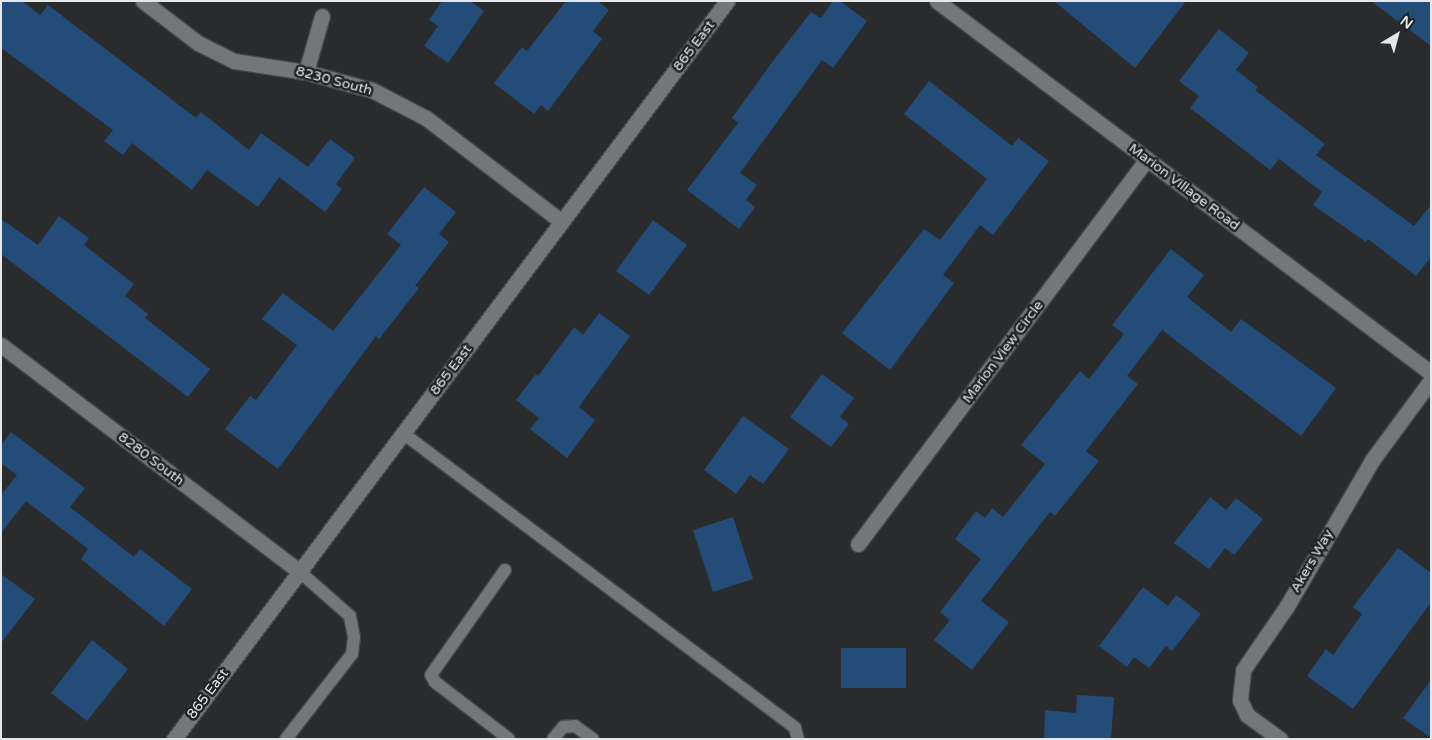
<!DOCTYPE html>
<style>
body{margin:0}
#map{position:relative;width:1432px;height:740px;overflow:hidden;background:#292b2d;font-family:"Varela Round",sans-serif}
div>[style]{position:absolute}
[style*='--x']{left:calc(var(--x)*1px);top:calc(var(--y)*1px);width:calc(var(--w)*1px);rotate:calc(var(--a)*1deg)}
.building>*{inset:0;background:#244c78}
.roads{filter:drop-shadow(1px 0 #454749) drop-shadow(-1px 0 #454749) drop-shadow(0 1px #454749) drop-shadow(0 -1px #454749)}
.lane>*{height:12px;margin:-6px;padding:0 6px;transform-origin:6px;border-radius:6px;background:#747779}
.street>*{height:15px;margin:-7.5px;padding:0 7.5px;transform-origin:7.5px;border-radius:7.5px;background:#747779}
span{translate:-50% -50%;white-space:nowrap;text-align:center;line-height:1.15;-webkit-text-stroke:5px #202124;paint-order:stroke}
.street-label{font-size:14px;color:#e6e7e9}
.frame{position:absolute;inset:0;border:2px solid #e6e7e9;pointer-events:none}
.north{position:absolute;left:1372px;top:10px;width:50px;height:50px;-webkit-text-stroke:4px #202124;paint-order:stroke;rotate:37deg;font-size:14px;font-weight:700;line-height:20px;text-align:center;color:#e6e7e9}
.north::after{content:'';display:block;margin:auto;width:18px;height:22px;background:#e6e7e9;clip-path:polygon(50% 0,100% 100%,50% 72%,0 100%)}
</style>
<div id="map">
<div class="building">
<div style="clip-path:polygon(1px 1px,22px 1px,40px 15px,48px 5px,196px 118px,201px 112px,249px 150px,261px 133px,308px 167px,330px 139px,355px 158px,336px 184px,342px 189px,325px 212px,279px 177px,258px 207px,207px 170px,192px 190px,132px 143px,123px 155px,104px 141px,113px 130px,1px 48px)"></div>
<div style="clip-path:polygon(442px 1px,470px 1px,484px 11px,448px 63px,424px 46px,438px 26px,429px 20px)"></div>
<div style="clip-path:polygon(566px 1px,598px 1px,609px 10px,593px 31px,602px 39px,548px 111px,541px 105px,534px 114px,494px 83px,522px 47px,527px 51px)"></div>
<div style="clip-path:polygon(833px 1px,840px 1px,867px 21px,833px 68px,822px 60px,740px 173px,757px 185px,746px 200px,755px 207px,739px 229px,687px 190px,738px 123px,732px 118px,770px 65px,811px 12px,821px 18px)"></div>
<div style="clip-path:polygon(1054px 1px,1186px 1px,1135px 68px)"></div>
<div style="clip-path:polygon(1371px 1px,1431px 1px,1431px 46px)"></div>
<div style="clip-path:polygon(1219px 29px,1249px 53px,1236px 70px,1258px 87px,1255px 90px,1325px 144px,1316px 155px,1414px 226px,1431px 205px,1431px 257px,1416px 276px,1368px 239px,1366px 242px,1313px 205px,1322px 192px,1279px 159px,1270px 170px,1190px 108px,1199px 96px,1179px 81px)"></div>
<div style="clip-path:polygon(929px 81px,1012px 146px,1018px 138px,1049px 161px,993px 235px,980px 225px,943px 275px,954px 283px,890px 370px,842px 333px,924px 229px,940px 240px,987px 179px,904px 114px)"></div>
<div style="clip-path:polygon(424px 187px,456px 212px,439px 234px,449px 242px,415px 286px,419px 288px,379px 339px,376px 336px,278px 469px,225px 429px,250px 396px,256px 400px,297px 345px,262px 319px,283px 293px,333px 331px,401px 245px,387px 234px)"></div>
<div style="clip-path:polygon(59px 216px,89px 238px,84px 245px,134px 284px,125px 296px,148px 314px,145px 318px,210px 369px,188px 397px,1px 254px,1px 219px,38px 245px)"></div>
<div style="clip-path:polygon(653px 220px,687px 245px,649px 295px,616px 271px)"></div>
<div style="clip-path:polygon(1171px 249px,1204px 275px,1187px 297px,1231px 332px,1241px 319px,1336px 388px,1301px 436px,1162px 330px,1127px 376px,1138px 384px,1086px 451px,1099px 461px,1055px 516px,1050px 512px,981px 601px,1009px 622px,972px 670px,934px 640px,950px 620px,940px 612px,981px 559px,955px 539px,976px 511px,985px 518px,992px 508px,1003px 517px,1045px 464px,1021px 445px,1080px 371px,1089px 379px,1124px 334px,1112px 325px)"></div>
<div style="clip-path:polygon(599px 313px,630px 336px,579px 407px,595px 420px,567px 458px,530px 429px,539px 418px,516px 400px,536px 374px,538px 376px,574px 327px,583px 335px)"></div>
<div style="clip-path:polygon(822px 374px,854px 398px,840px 417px,849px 424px,831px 447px,790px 417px)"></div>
<div style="clip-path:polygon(743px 416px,789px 449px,763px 484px,750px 475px,736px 494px,704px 470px)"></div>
<div style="clip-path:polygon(11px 432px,85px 488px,70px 507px,134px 557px,140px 549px,192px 589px,164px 626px,81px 559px,88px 549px,26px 501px,1px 533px,1px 495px,17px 475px,1px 463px,1px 445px)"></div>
<div style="clip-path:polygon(1210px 497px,1226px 510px,1236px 498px,1263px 519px,1234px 555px,1225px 548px,1209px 569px,1174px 543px)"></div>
<div style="clip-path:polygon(733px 517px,753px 579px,713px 592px,693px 530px)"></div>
<div style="clip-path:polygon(1398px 548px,1431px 573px,1431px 602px,1353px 709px,1307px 676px,1326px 649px,1333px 655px,1362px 614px,1353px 607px)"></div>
<div style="clip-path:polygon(1px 574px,35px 599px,1px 643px)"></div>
<div style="clip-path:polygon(1143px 587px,1168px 606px,1176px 595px,1201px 614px,1172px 651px,1166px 646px,1149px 668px,1134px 657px,1127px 667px,1099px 646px)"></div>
<div style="clip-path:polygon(92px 640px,128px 669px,87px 721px,51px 693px)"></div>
<div style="clip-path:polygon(841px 648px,906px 648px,906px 688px,841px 688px)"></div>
<div style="clip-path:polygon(1431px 680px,1431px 738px,1403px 718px)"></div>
<div style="clip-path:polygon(1077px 695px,1114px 697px,1111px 739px,1044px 739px,1045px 710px,1076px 713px)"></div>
</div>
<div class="roads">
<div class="lane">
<div style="--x:404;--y:434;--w:489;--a:36.9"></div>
<div style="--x:795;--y:728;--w:11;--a:75"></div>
<div style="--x:505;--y:570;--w:128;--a:125.2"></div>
<div style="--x:431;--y:675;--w:8;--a:60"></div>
<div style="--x:435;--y:682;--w:93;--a:37.6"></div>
<div style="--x:286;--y:739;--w:108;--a:-52.2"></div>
<div style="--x:352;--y:654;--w:17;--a:-83"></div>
<div style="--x:354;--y:637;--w:21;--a:-101"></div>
<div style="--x:350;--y:616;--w:67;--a:-138.7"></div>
<div style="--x:553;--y:739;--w:16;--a:-50"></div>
<div style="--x:563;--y:727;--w:12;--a:-5"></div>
<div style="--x:575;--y:726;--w:22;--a:36"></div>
</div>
<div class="street">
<div style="--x:143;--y:1;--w:69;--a:37.4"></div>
<div style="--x:198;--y:43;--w:40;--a:26.6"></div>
<div style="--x:234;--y:61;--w:73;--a:8.7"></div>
<div style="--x:306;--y:72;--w:68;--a:15.3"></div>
<div style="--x:372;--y:90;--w:61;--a:27.4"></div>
<div style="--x:426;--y:118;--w:171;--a:37.4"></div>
<div style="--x:937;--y:1;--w:618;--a:36.98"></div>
<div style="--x:306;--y:72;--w:58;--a:-74.1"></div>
<div style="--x:1;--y:345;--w:375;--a:37.2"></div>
<div style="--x:858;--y:544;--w:481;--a:-53.1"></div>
<div style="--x:174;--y:739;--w:922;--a:-53.15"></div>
<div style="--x:1280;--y:739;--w:41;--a:-144"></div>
<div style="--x:1247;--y:715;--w:17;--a:-115"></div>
<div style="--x:1240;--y:700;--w:30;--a:-84"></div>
<div style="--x:1243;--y:670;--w:78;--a:-55.5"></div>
<div style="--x:1287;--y:606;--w:170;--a:-59.7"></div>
<div style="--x:1373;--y:459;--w:98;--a:-53.7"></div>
</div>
</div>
<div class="street-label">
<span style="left:694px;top:46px;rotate:-53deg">865 East</span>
<span style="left:334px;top:81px;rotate:15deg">8230 South</span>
<span style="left:1184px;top:187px;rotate:37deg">Marion Village Road</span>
<span style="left:1003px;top:352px;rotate:-53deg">Marion View Circle</span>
<span style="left:451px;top:370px;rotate:-53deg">865 East</span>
<span style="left:151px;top:459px;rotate:37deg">8280 South</span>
<span style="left:1312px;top:561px;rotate:-60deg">Akers Way</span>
<span style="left:208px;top:694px;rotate:-53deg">865 East</span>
</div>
<div class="frame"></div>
<div class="north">N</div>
</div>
